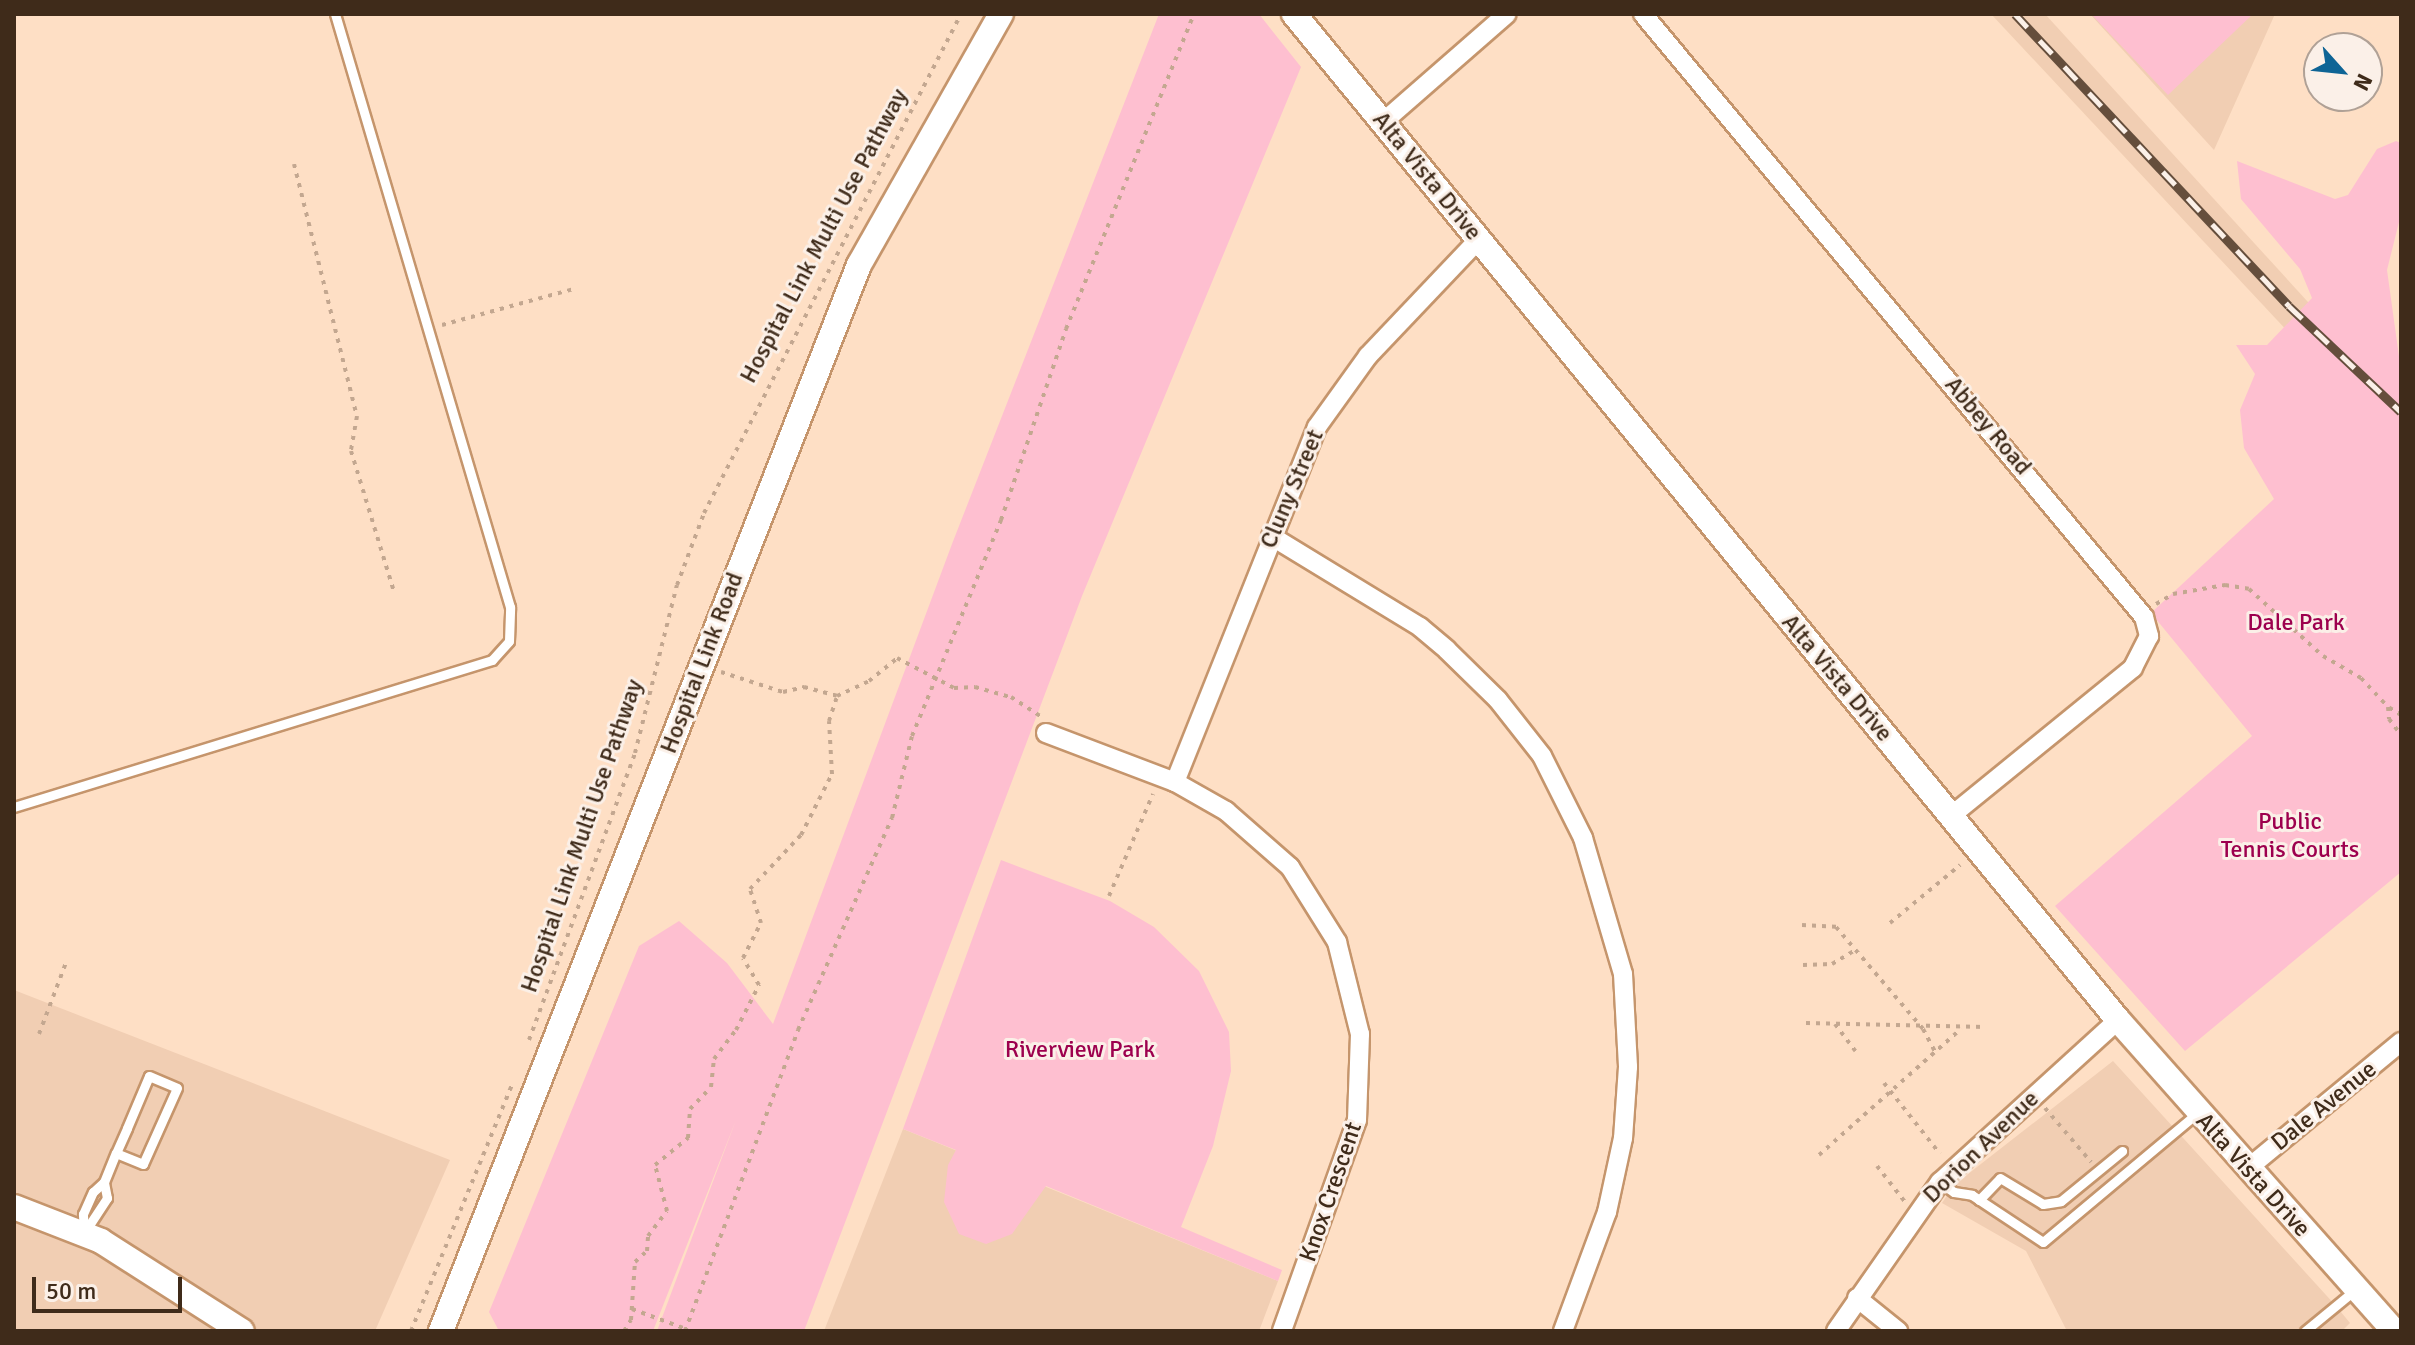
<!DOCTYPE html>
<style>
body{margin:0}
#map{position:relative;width:2415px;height:1345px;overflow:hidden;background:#fedfc5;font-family:Signika,sans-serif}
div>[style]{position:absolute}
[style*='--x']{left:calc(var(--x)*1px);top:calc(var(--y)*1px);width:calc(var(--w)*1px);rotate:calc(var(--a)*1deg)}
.built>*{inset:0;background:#f1ceb3}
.green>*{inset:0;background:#febfd0}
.path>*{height:4px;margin-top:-2px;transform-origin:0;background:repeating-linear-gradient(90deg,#c3a790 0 4px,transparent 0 10px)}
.roads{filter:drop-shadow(2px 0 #c5956c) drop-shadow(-2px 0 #c5956c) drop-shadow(0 2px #c5956c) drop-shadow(0 -2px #c5956c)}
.service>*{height:9px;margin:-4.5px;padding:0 4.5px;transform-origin:4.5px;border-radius:4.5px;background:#fff}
.minor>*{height:18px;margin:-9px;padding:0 9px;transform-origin:9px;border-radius:9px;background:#fff}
.tertiary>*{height:24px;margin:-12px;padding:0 12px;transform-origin:12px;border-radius:12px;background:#fff}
.rail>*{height:9px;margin-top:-4.5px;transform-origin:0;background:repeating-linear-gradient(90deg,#fbf0e8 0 18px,#654e3c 0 36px);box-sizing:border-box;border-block:2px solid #654e3c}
span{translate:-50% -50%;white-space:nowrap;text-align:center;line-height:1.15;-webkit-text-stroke:6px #fbf0e8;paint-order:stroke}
.street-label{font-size:24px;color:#3f2b1a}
.park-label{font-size:24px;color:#9d004e}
.frame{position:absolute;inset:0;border:16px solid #3f2b1a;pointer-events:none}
.north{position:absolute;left:2303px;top:32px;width:80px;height:80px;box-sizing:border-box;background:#fbf0e8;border:2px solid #b0a196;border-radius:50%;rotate:117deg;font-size:22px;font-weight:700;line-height:32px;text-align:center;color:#3f2b1a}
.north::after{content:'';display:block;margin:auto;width:28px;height:36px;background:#0e6495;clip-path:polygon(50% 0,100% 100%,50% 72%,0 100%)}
.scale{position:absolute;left:32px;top:1277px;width:150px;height:36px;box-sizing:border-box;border:4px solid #3f2b1a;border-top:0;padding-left:10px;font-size:24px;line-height:28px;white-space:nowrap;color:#3f2b1a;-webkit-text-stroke:6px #fbf0e8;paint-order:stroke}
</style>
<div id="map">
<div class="built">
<div style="clip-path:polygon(1991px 14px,2045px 14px,2329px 325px,2305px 350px)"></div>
<div style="clip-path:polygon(2090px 14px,2275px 14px,2214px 150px)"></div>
<div style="clip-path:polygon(14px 990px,450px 1160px,375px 1331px,14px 1331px)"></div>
<div style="clip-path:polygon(2113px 1061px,2336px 1306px,2350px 1323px,2342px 1331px,2067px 1331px,2026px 1251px,1942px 1203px,1954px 1185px)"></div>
<div style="clip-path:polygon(903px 1129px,1278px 1281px,1259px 1331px,824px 1331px)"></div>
</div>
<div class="green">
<div style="clip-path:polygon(1159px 14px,1259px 14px,1301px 67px,1082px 596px,804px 1331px,657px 1331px,736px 1120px,653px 1331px,499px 1331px,489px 1312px,639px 946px,679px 921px,727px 963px,773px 1024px,952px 544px)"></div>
<div style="clip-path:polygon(2091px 14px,2253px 14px,2168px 95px)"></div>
<div style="clip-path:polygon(2396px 141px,2401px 143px,2401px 214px,2387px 270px,2401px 371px,2401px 872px,2185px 1051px,2055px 906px,2252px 736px,2151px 613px,2274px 499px,2244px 448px,2240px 410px,2255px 374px,2236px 345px,2267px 345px,2312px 298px,2300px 269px,2241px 199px,2237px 161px,2335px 199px,2348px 195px,2377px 149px)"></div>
<div style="clip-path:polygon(1001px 860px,1110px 901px,1154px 927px,1199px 971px,1229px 1032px,1231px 1071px,1213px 1146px,1181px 1227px,1282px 1270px,1278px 1281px,1046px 1186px,1012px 1234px,986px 1244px,959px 1234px,944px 1202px,948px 1165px,956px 1150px,903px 1129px)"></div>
</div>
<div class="path">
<div style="--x:294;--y:164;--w:260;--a:76"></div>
<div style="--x:357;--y:416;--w:36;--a:100"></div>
<div style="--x:351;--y:451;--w:147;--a:73"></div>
<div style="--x:442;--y:325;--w:137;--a:-15.3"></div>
<div style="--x:2156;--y:604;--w:20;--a:-30"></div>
<div style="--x:2173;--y:594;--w:53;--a:-9.8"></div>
<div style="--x:2225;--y:585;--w:24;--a:9"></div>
<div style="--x:2249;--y:589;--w:100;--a:42.2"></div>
<div style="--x:2323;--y:656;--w:44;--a:30.1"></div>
<div style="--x:2361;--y:678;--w:40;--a:47"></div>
<div style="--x:721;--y:672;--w:65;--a:17.9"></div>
<div style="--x:783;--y:692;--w:22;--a:-13"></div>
<div style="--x:804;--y:687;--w:34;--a:15"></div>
<div style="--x:837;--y:696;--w:35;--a:-25"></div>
<div style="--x:869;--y:681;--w:36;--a:-39"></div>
<div style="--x:897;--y:658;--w:64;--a:27.8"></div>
<div style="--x:954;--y:688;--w:21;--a:-3"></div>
<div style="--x:975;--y:687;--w:37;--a:16"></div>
<div style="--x:1011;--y:697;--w:35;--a:33"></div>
<div style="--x:2401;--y:715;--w:15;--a:-148"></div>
<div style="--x:2388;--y:707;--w:12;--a:85"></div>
<div style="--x:2389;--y:719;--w:20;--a:53"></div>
<div style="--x:1109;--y:896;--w:111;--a:-66.7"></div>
<div style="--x:1890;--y:923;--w:91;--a:-39.6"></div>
<div style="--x:1802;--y:925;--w:34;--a:3"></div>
<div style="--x:1836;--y:927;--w:134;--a:49.5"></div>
<div style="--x:1923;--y:1029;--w:26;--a:62"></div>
<div style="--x:1803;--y:965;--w:29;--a:-2"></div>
<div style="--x:1832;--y:964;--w:27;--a:-31"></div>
<div style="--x:1806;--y:1023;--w:180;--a:1.3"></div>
<div style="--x:1835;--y:1024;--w:34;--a:53"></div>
<div style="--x:39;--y:1034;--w:79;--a:-69.3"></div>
<div style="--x:529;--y:1040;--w:306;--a:-69.7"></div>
<div style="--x:635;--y:753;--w:173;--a:-76"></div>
<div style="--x:677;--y:585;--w:77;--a:-69.4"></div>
<div style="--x:704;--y:513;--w:561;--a:-62.75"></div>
<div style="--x:1884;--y:1083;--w:90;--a:51.7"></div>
<div style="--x:2045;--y:1108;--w:71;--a:49.6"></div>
<div style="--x:1819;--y:1155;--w:190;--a:-41.6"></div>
<div style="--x:1877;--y:1166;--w:46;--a:52.1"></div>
<div style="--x:632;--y:1309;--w:58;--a:20.3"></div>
<div style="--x:411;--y:1331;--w:269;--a:-67.7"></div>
<div style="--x:624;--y:1331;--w:13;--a:-58"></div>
<div style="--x:631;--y:1320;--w:58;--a:-86.1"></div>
<div style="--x:635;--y:1262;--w:16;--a:-43"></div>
<div style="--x:647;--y:1251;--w:15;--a:-86"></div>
<div style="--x:648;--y:1236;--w:31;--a:-53"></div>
<div style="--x:667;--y:1211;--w:48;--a:-104.6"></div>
<div style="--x:655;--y:1165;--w:43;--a:-39.3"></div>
<div style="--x:688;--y:1138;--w:29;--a:-86"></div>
<div style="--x:690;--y:1109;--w:30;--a:-46"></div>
<div style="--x:711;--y:1087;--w:28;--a:-84"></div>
<div style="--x:714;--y:1059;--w:36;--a:-53"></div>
<div style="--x:736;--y:1030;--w:51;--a:-62.9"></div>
<div style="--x:759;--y:985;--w:31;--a:-121"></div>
<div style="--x:743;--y:958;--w:39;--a:-63"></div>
<div style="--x:761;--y:923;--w:36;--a:-108"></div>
<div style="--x:750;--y:889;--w:74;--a:-46.6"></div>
<div style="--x:801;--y:835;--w:68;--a:-63.1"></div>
<div style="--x:832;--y:774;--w:53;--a:-93.2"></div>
<div style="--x:829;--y:721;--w:26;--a:-72"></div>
<div style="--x:685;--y:1331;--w:322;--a:-69.4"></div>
<div style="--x:798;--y:1030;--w:232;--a:-66.1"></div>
<div style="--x:892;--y:818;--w:84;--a:-76.3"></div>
<div style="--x:912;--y:736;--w:234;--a:-67.6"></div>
<div style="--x:1001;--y:520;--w:202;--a:-71.2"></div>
<div style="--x:1066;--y:329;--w:340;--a:-67.9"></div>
</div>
<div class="roads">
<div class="service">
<div style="--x:14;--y:807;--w:500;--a:-17.09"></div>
<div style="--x:492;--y:660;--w:25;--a:-48"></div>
<div style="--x:509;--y:641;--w:34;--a:-88"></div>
<div style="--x:510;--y:607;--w:618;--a:-106.44"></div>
<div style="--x:1940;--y:1182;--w:17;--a:36"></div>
<div style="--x:1954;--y:1192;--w:18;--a:9"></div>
<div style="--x:1972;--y:1195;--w:85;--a:33.5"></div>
<div style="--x:2043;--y:1242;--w:199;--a:-39.9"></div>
<div style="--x:1979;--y:1200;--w:30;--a:-46"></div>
<div style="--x:2000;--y:1178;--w:50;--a:31.2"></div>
<div style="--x:2043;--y:1204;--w:18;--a:-9"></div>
<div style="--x:2061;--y:1201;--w:79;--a:-39.3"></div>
<div style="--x:84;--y:1230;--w:16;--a:-94"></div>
<div style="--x:83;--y:1214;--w:24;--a:-66"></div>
<div style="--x:93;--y:1192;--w:15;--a:-42"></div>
<div style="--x:104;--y:1182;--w:31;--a:-68"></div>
<div style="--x:116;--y:1153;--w:27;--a:-66"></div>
<div style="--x:127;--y:1128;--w:56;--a:-67.1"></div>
<div style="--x:149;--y:1076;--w:30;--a:23"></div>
<div style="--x:177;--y:1088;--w:83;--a:114.1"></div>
<div style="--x:143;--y:1164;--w:29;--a:-158"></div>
<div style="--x:84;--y:1233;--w:42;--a:-56.7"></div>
<div style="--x:107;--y:1198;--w:16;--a:-101"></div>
<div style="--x:2305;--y:1331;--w:65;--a:-39.4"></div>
</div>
<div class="minor">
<div style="--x:1643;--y:14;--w:784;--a:50.28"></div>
<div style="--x:2144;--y:617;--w:20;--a:75"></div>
<div style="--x:2149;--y:636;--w:36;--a:117"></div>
<div style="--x:2133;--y:668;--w:235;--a:140.9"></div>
<div style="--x:1383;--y:122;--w:164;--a:-41.1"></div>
<div style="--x:1271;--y:536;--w:175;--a:31.4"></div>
<div style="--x:1420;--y:627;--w:35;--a:40"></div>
<div style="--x:1447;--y:650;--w:71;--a:44.4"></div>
<div style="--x:1498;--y:700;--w:71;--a:51.8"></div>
<div style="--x:1542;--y:756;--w:92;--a:63.4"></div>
<div style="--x:1583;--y:838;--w:142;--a:73.6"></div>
<div style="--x:1623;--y:974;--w:93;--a:86.9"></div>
<div style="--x:1628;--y:1067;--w:71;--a:94"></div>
<div style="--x:1623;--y:1138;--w:76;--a:102.2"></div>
<div style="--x:1607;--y:1212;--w:127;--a:110.3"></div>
<div style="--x:1046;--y:733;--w:138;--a:20.8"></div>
<div style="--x:1175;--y:782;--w:59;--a:29.6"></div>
<div style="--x:1226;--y:811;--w:85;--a:41.2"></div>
<div style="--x:1290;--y:867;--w:89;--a:57.9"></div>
<div style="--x:1337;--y:942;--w:95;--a:76"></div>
<div style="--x:1360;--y:1034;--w:86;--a:92"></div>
<div style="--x:1357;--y:1120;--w:224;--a:109.6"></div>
<div style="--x:1175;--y:782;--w:382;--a:-68.2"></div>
<div style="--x:1317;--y:427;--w:87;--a:-54.3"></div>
<div style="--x:1368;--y:356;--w:161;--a:-46.5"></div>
<div style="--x:2247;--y:1169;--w:200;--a:-39.5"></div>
<div style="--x:1857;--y:1298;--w:53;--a:38.8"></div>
<div style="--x:1836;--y:1331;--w:182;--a:-55.1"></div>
<div style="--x:1940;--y:1182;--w:241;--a:-42.3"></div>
</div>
<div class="tertiary">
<div style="--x:1294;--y:14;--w:1300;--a:50.68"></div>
<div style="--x:2118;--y:1020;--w:416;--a:48.4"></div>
<div style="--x:14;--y:1207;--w:93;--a:21.3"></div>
<div style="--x:101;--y:1241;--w:167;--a:32.6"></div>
<div style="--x:441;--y:1331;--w:1145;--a:-68.59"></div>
<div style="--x:859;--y:265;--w:288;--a:-60.5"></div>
</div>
</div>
<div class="rail">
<div style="--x:2015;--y:14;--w:400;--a:46.8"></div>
<div style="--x:2289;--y:306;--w:154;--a:43.4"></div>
</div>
<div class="street-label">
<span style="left:1427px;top:176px;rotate:51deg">Alta Vista Drive</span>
<span style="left:824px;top:236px;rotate:-62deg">Hospital Link Multi Use Pathway</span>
<span style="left:1988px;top:426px;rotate:50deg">Abbey Road</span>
<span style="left:1292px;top:489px;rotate:-67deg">Cluny Street</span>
<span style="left:702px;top:663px;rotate:-69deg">Hospital Link Road</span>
<span style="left:1837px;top:678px;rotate:50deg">Alta Vista Drive</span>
<span style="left:582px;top:836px;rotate:-71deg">Hospital Link Multi Use Pathway</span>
<span style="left:2324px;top:1106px;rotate:-39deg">Dale Avenue</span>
<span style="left:1981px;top:1147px;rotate:-44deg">Dorion Avenue</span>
<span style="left:2253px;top:1175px;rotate:48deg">Alta Vista Drive</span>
<span style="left:1331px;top:1192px;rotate:-71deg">Knox Crescent</span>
</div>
<div class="park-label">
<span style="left:2296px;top:623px">Dale Park</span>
<span style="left:2290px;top:836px">Public<br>Tennis Courts</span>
<span style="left:1080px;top:1050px">Riverview Park</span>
</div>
<div class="frame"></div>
<div class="north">N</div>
<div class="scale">50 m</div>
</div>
